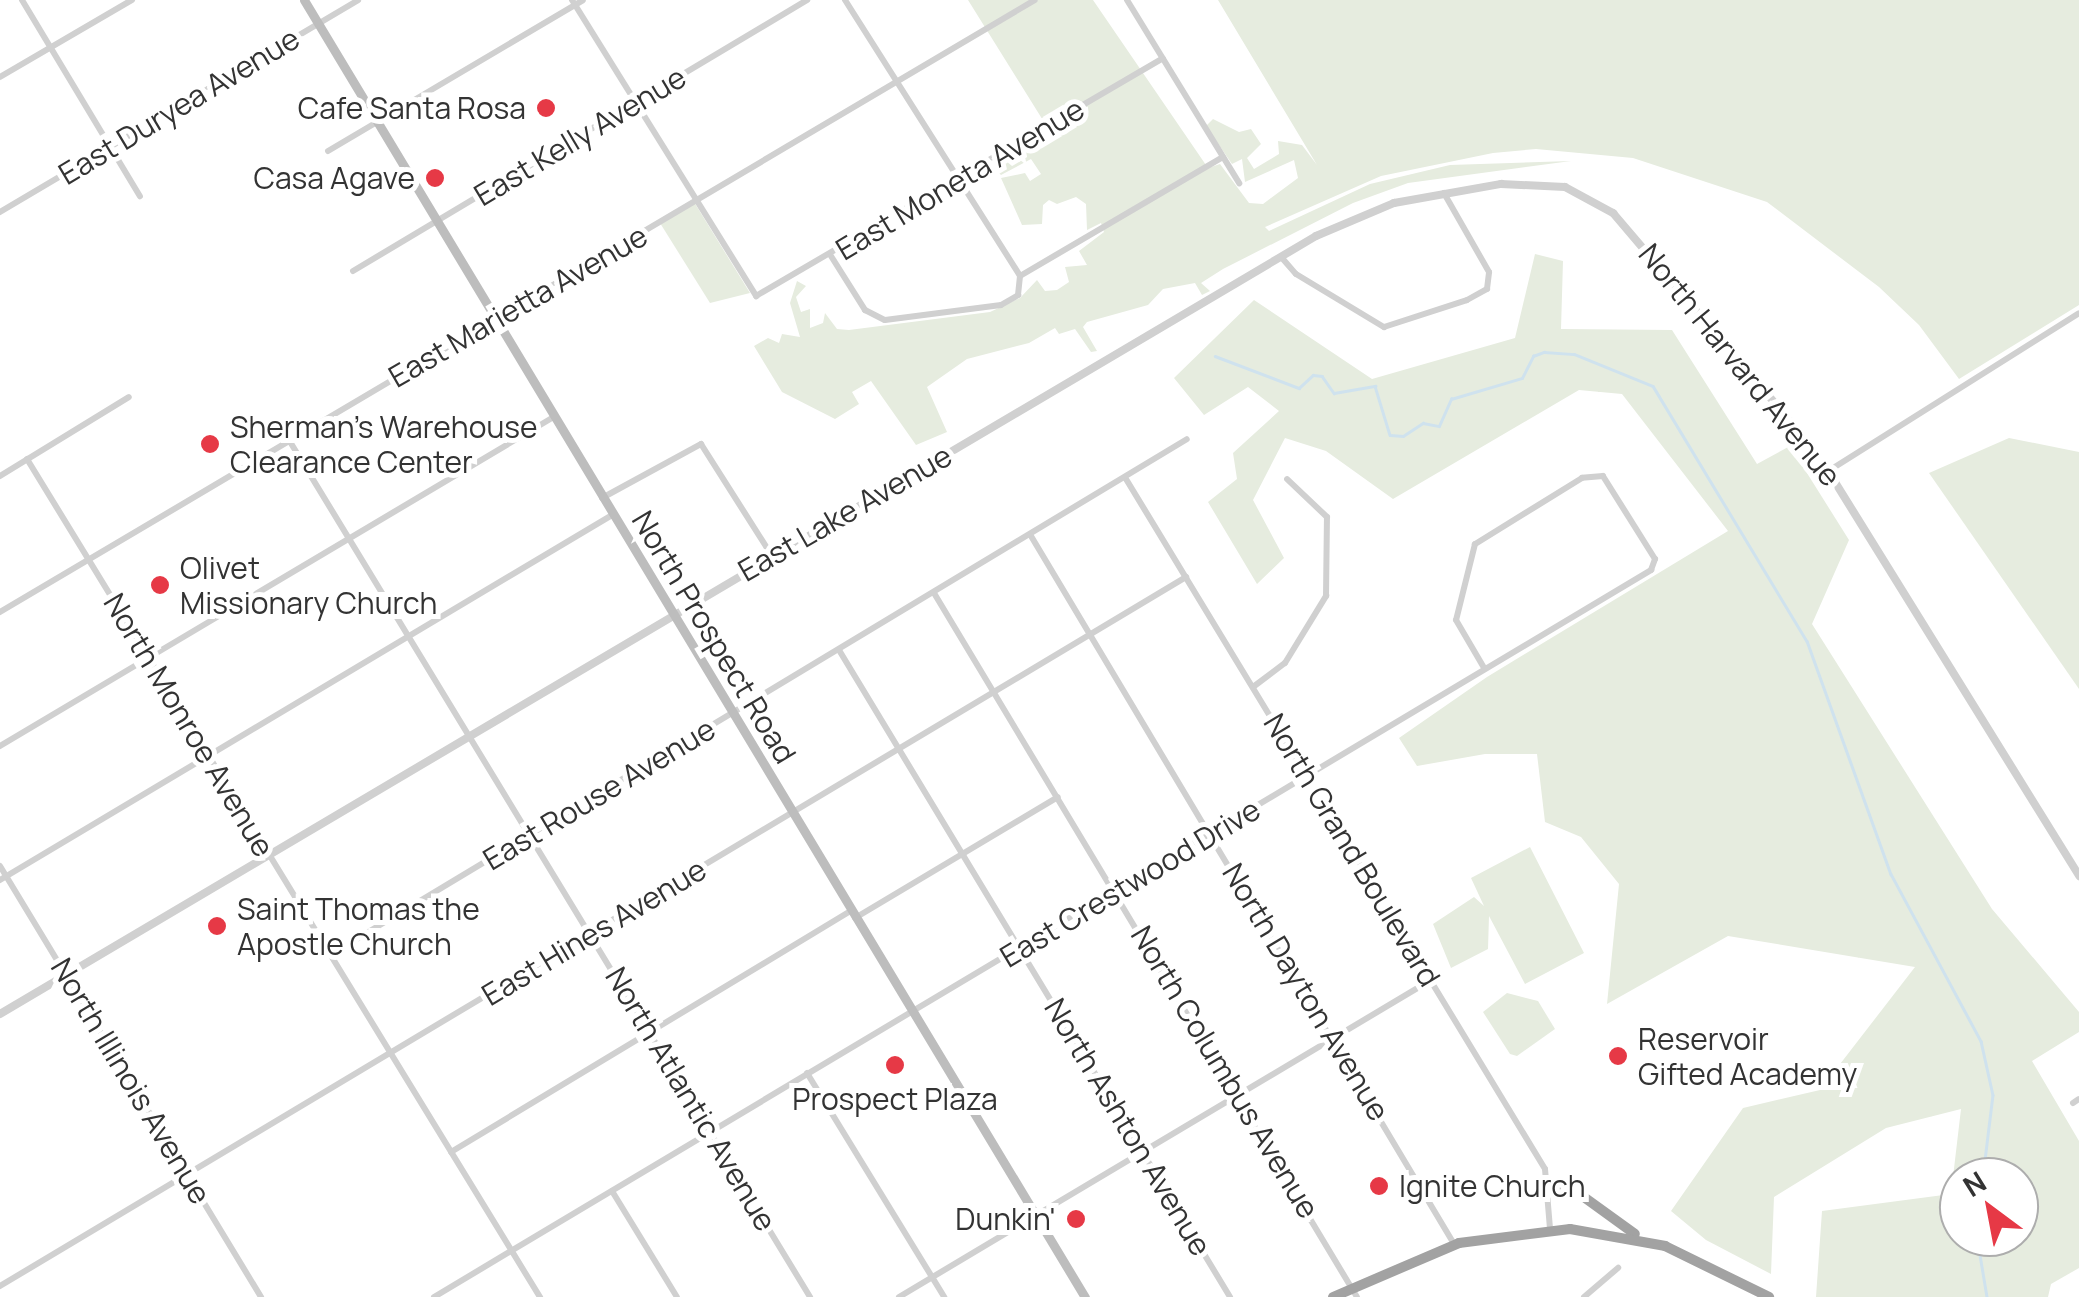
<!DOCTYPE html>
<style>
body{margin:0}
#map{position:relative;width:2079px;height:1297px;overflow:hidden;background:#fff;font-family:Manrope,sans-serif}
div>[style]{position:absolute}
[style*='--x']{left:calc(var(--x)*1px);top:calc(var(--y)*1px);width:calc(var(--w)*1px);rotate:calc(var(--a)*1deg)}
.green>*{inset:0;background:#e6ecdf}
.stream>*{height:2.5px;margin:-1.25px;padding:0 1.25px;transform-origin:1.25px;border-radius:1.25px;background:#cfe2ee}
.minor>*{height:6px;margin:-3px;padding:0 3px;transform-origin:3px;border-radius:3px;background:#d0d0d0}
.tertiary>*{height:8px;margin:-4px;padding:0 4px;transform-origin:4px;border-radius:4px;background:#d0d0d0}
.secondary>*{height:9px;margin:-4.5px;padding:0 4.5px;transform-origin:4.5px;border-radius:4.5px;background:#bdbdbd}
.trunk>*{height:10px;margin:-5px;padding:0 5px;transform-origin:5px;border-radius:5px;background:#a2a2a2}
.dots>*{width:28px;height:28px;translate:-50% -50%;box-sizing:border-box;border:5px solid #fff;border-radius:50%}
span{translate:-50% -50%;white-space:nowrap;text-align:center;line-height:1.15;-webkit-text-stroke:10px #fff;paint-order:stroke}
.street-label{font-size:30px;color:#333}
.poi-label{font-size:30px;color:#333}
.right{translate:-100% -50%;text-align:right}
.left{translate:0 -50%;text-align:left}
.north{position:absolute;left:1939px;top:1157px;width:100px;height:100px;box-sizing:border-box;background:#fff;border:2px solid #adadad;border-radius:50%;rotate:328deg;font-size:28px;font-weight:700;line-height:40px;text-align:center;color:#333}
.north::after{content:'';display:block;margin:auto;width:35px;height:45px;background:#e63946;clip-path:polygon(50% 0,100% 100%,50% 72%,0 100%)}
</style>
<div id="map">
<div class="green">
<div style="clip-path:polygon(968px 0,1093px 0,1208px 168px,1220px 164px,1249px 203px,1263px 204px,1298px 178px,1294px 160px,1245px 182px,1242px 159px,1232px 164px,1206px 126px,1213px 119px,1239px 132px,1251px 129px,1261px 144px,1247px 158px,1254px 169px,1279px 154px,1278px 141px,1302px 145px,1317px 165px,1218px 0,2079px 0,2079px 305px,1959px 379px,1919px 325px,1879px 287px,1767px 202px,1633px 158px,1536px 149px,1493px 153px,1381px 176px,1265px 227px,1269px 231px,1370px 184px,1450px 165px,1571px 161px,1408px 183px,1353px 203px,1223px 269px,1201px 283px,1210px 291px,1202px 295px,1195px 283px,1163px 289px,1148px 305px,1087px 322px,1083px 327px,1097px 351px,1091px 352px,1075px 329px,1059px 334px,1055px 328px,1029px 343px,967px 359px,927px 387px,947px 432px,916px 445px,871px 381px,852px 392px,859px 404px,835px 419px,782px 392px,754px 346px,768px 338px,779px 343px,782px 334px,800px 337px,790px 303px,797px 281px,806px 286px,796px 297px,801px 312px,810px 309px,810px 328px,823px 323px,825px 313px,837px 329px,849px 330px,990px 312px,1020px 298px,1037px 280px,1045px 291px,1057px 290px,1069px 282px,1065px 267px,1087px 265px,1079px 251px,1104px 232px,1101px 223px,1087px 230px,1086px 204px,1076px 197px,1057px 204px,1049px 200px,1043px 205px,1042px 224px,1022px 225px,1001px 178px,1025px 173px,1030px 181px,1041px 174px,1031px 159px,1001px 175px,992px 166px,1049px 130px)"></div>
<div style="clip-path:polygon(694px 202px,750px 293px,710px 303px,660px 223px)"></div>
<div style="clip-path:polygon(evenodd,1535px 254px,1563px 261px,1561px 329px,1672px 330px,1757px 464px,1790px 446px,1849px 540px,1812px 624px,1992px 909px,2079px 1012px,2079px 1032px,2032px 1061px,2079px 1141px,2079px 1268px,2051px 1284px,2048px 1297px,1816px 1297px,1822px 1211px,1951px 1194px,1961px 1109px,1886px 1128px,1774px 1197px,1771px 1274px,1706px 1240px,1671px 1211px,1743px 1108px,1820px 1090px,1915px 967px,1728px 936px,1607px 1004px,1619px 884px,1581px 837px,1545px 822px,1537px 754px,1485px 754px,1417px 766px,1399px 738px,1487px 677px,1728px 531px,1622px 394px,1579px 390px,1393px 499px,1326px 451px,1285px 438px,1253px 500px,1284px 558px,1257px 584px,1208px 502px,1237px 479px,1233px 453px,1279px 411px,1248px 387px,1204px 415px,1174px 378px,1254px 300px,1372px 379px,1515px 338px,1535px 254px,1959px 1177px,2019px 1177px,2019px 1237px,1959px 1237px,1959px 1177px)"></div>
<div style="clip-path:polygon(2009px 438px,2079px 452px,2079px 689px,1929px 473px)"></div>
<div style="clip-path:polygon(1530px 847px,1584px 953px,1525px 984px,1489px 916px,1488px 949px,1451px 968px,1433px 924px,1474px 897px,1484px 906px,1471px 878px)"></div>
<div style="clip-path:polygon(1507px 993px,1538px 1001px,1555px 1029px,1517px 1056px,1510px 1054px,1483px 1012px)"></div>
</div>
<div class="stream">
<div style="--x:1215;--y:356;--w:90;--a:20.9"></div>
<div style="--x:1299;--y:388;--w:19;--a:-43"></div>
<div style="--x:1313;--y:375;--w:9;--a:6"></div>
<div style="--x:1322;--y:376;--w:21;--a:55"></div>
<div style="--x:1334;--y:393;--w:42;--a:-9.7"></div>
<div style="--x:1375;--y:386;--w:51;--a:73"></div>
<div style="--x:1390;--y:435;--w:13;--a:4"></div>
<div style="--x:1403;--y:436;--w:24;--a:-33"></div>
<div style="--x:1423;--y:423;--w:16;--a:11"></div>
<div style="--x:1439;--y:426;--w:30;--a:-66"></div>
<div style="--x:1451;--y:399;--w:74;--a:-16.5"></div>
<div style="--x:1522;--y:378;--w:25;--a:-63"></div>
<div style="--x:1533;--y:356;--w:12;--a:-20"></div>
<div style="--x:1544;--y:352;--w:30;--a:4"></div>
<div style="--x:1574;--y:354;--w:85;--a:22.1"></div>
<div style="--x:1653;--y:386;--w:298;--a:58.9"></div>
<div style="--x:1807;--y:641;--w:248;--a:70.2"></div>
<div style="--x:1891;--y:874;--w:190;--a:61.7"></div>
<div style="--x:1981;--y:1041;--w:55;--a:77.5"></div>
<div style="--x:1993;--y:1095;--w:83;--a:97"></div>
<div style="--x:1977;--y:1237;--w:61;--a:80.5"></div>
</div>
<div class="minor">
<div style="--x:22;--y:0;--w:229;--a:59"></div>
<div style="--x:572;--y:0;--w:349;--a:58.1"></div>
<div style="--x:756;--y:296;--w:471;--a:-30.3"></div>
<div style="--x:845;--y:0;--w:327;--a:57.6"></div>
<div style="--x:1127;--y:0;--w:215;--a:58.5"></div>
<div style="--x:0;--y:77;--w:153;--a:-30.3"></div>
<div style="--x:328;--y:151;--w:296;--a:-30.6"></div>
<div style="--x:0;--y:212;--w:416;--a:-30.6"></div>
<div style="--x:831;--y:256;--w:64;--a:57.8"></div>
<div style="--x:865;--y:310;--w:22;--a:27"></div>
<div style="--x:885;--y:320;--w:117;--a:-7.4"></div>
<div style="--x:1001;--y:305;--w:20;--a:-30"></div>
<div style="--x:1018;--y:295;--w:19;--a:-84"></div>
<div style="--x:1282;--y:258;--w:21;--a:49"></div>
<div style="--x:1296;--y:274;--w:103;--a:31.1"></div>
<div style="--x:1384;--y:327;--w:87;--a:-18"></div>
<div style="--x:1467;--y:300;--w:23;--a:-29"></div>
<div style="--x:1487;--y:289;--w:17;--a:-83"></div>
<div style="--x:1489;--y:272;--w:91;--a:-119.7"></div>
<div style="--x:353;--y:271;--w:529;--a:-30.83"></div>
<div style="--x:1020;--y:276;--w:235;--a:-30.4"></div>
<div style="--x:289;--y:440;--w:1003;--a:58.7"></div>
<div style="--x:27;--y:459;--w:983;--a:58.53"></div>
<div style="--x:1830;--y:470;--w:294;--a:-32.2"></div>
<div style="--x:0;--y:476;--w:151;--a:-31.5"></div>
<div style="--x:1126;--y:479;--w:807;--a:58.73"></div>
<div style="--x:1545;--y:1169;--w:60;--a:85.2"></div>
<div style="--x:602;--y:498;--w:113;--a:-28.6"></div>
<div style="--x:701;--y:444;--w:133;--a:57.6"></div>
<div style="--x:1031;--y:536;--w:825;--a:59.14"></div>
<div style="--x:934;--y:593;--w:821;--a:59"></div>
<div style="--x:0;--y:612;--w:1202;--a:-30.6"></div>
<div style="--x:839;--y:650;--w:756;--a:58.85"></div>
<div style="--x:1253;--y:687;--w:40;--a:-37"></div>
<div style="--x:1285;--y:663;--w:79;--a:-58.5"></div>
<div style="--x:1326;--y:596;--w:79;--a:-89.3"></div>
<div style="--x:1327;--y:517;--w:55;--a:-136.5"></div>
<div style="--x:0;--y:746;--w:642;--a:-30.72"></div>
<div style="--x:0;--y:866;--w:504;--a:58.8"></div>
<div style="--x:0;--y:880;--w:713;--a:-30.81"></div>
<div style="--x:855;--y:918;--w:236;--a:-30.8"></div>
<div style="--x:330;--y:955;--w:1000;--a:-31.05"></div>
<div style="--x:807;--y:1073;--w:263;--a:58.5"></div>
<div style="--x:2073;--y:1103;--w:7;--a:-34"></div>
<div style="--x:451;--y:1152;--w:467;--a:-31.1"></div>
<div style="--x:612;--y:1191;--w:124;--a:58.5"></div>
<div style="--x:0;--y:1286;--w:1382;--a:-30.87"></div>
<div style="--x:434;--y:1297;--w:1418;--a:-30.85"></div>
<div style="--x:1651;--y:570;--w:12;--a:-70"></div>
<div style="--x:1655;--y:559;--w:98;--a:-122.1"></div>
<div style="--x:1603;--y:476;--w:21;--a:175"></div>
<div style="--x:1582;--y:478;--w:126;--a:148.3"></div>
<div style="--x:1475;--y:544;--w:78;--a:104"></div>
<div style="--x:1456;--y:620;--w:56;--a:59.7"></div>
<div style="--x:899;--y:1297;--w:619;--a:-30.79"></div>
<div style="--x:1584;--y:1297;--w:45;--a:-40.5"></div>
</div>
<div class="tertiary">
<div style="--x:0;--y:1014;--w:1529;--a:-30.59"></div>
<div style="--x:1316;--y:236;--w:85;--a:-22.9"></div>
<div style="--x:1394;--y:203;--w:109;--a:-10.1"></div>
<div style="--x:1501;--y:184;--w:64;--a:2.7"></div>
<div style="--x:1565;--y:187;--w:55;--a:28.4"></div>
<div style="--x:1613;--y:213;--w:315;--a:49.6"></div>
<div style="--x:1817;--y:453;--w:498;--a:58.2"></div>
</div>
<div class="secondary">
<div style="--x:304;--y:0;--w:1514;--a:58.95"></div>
</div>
<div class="trunk">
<div style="--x:1549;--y:1183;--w:21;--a:11"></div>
<div style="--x:1570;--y:1187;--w:80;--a:35.9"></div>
<div style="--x:1333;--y:1297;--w:137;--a:-23.2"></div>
<div style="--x:1459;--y:1243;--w:112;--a:-7.2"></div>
<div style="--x:1570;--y:1229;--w:97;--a:10.1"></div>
<div style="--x:1665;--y:1246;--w:116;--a:26.1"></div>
</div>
<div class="dots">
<div style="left:546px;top:108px;background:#e63946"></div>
<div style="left:435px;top:178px;background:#e63946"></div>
<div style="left:210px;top:444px;background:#e63946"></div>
<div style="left:160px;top:585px;background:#e63946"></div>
<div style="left:217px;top:926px;background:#e63946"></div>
<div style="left:1618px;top:1056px;background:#e63946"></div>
<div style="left:895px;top:1065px;background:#e63946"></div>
<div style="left:1379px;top:1186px;background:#e63946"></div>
<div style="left:1076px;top:1219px;background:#e63946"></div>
</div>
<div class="street-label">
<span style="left:179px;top:106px;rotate:-31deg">East Duryea Avenue</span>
<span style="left:580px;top:136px;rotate:-31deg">East Kelly Avenue</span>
<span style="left:960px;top:179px;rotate:-31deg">East Moneta Avenue</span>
<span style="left:518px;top:306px;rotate:-30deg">East Marietta Avenue</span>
<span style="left:1740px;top:365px;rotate:51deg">North Harvard Avenue</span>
<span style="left:845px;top:513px;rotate:-30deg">East Lake Avenue</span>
<span style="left:714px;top:637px;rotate:59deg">North Prospect Road</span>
<span style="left:189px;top:725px;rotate:59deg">North Monroe Avenue</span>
<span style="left:599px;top:794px;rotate:-31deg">East Rouse Avenue</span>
<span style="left:1352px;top:850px;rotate:59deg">North Grand Boulevard</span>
<span style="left:1130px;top:883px;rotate:-31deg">East Crestwood Drive</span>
<span style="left:594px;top:932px;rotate:-31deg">East Hines Avenue</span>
<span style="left:1306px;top:992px;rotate:59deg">North Dayton Avenue</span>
<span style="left:1225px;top:1072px;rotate:59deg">North Columbus Avenue</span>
<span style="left:131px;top:1081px;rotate:59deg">North Illinois Avenue</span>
<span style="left:691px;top:1099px;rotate:59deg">North Atlantic Avenue</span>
<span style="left:1128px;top:1127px;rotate:59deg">North Ashton Avenue</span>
</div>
<div class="poi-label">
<span class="right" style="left:526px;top:108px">Cafe Santa Rosa</span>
<span class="right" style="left:415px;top:178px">Casa Agave</span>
<span class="left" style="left:230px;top:444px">Sherman's Warehouse<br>Clearance Center</span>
<span class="left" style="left:180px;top:585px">Olivet<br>Missionary Church</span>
<span class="left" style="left:237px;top:926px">Saint Thomas the<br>Apostle Church</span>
<span class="left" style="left:1638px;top:1056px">Reservoir<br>Gifted Academy</span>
<span style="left:895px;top:1099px">Prospect Plaza</span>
<span class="left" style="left:1399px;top:1186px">Ignite Church</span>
<span class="right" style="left:1056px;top:1219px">Dunkin'</span>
</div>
<div class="north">N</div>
</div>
